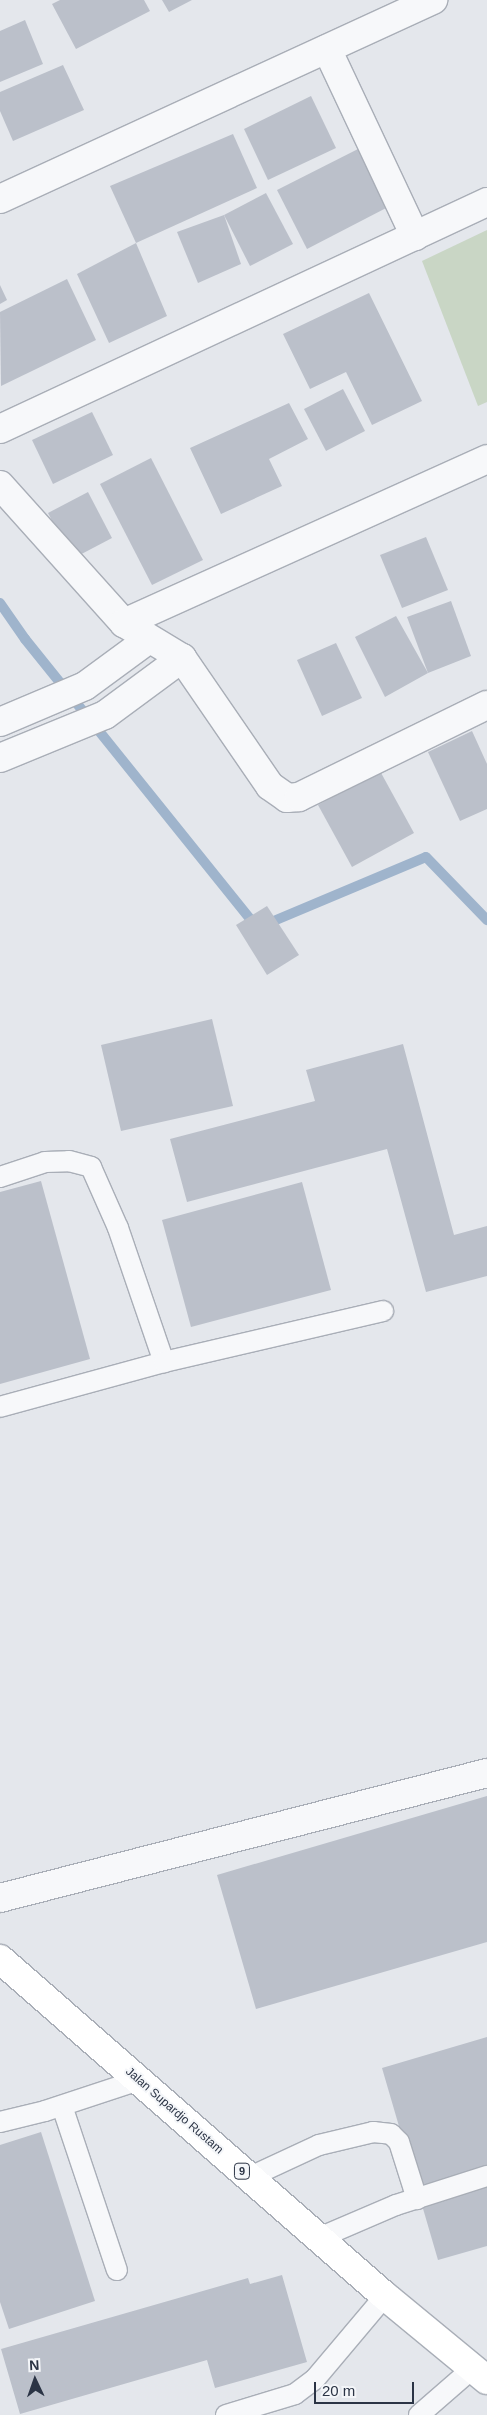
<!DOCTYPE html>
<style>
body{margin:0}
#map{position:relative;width:487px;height:2415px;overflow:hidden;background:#e4e7ec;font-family:Helvetica,sans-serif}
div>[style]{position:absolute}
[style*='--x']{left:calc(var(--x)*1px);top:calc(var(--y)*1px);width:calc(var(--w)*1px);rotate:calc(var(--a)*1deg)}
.green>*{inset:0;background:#c9d6c5}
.stream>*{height:10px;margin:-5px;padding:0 5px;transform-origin:5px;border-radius:5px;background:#9fb4cc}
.building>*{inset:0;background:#bbc0ca}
.roads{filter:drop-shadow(1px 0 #a9aeb7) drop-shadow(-1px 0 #a9aeb7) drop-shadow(0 1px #a9aeb7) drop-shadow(0 -1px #a9aeb7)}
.lane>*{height:20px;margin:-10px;padding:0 10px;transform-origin:10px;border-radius:10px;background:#f7f8fa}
.street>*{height:28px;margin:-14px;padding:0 14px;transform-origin:14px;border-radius:14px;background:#f7f8fa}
.highway>*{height:28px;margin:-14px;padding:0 14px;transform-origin:14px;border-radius:14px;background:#fff}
span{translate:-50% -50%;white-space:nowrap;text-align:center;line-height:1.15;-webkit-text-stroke:4px #f4f6f9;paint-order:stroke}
.shield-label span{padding:1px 4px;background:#f4f6f9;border:1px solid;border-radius:4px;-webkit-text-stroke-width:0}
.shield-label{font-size:11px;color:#2b3445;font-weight:700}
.street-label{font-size:12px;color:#2b3445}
.north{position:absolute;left:10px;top:2355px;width:50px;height:50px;-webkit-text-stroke:4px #f4f6f9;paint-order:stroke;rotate:357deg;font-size:14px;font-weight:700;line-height:20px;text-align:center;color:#2b3445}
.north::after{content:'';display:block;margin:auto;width:18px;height:22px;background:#2b3445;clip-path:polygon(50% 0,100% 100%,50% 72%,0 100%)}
.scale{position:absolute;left:314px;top:2382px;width:100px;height:22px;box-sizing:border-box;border:2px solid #2b3445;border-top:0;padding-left:6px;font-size:15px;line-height:18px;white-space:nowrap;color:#2b3445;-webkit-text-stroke:4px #f4f6f9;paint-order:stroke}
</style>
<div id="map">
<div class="green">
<div style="clip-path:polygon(487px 230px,487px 402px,478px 406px,422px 261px)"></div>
</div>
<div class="stream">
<div style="--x:0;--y:603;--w:44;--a:55.2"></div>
<div style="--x:25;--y:639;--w:371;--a:51.2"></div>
<div style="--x:257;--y:928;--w:183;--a:-22.8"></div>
<div style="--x:426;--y:857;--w:88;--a:45.9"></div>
</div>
<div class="building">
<div style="clip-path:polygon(60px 0,144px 0,150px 11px,76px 49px,52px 4px)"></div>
<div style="clip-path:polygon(162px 0,192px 0,169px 12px)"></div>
<div style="clip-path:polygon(25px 20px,43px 64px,0 82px,0 31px)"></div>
<div style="clip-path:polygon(63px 65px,84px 110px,13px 141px,0 111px,0 92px)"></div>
<div style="clip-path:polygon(311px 96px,336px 148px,268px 180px,244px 129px)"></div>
<div style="clip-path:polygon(233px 134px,257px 188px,136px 243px,110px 186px)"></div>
<div style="clip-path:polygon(360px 148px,390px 206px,307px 249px,277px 190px)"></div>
<div style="clip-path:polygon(266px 193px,293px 244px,250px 266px,224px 215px)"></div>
<div style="clip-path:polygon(224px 215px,241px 264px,198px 283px,177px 232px)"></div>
<div style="clip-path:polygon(136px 243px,167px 316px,109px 343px,77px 274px)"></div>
<div style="clip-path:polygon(67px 279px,96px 340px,1px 386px,0 312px)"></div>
<div style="clip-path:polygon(0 285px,7px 300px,0 304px)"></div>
<div style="clip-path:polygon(369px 293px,422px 401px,372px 425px,346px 372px,310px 389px,283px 334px)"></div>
<div style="clip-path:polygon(343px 389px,365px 431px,326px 451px,304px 409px)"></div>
<div style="clip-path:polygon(289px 403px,308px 439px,269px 459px,282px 486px,221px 514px,190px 448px)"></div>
<div style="clip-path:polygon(92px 412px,113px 455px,53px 484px,32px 440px)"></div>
<div style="clip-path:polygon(151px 458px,203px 560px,152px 585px,100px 484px)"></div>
<div style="clip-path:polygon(88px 492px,112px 538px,72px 559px,48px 513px)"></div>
<div style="clip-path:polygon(426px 537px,448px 590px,402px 608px,380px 555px)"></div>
<div style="clip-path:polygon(451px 601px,471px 656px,428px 673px,407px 617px)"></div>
<div style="clip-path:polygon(396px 616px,428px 673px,385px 697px,355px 637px)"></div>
<div style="clip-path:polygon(336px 643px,362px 698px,322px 716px,297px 660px)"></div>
<div style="clip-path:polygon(472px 731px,487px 764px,487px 809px,460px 821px,428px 752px)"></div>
<div style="clip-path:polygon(380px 771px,414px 833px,352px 867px,318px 805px)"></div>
<div style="clip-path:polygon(267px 906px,299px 955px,267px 975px,236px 925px)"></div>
<div style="clip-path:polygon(212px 1019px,233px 1106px,121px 1131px,101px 1045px)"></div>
<div style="clip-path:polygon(403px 1044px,454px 1235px,487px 1226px,487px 1276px,426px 1292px,387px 1149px,187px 1202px,170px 1139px,315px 1101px,306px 1070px)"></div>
<div style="clip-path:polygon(41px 1181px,90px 1359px,0 1384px,0 1192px)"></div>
<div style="clip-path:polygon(302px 1182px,331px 1290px,191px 1327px,162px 1220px)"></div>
<div style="clip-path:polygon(487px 1796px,487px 1942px,256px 2009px,217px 1875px)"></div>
<div style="clip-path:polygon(487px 2037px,487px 2246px,438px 2260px,382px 2068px)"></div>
<div style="clip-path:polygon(41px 2132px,95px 2301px,9px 2329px,0 2302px,0 2145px)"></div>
<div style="clip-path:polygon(282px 2275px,307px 2362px,215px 2388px,207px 2360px,20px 2414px,1px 2349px,248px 2278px,250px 2284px)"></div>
</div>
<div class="roads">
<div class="lane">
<div style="--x:0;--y:1177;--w:47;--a:-18.4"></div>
<div style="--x:45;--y:1162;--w:24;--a:-2"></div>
<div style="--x:69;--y:1161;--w:23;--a:15"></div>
<div style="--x:91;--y:1167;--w:67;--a:66.1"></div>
<div style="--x:118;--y:1228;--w:142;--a:71.1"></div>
<div style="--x:164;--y:1362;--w:170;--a:164.7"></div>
<div style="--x:164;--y:1362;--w:225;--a:-13.1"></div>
<div style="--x:62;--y:2106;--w:173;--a:71.5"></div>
<div style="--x:0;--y:2122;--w:46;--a:-13.7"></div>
<div style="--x:45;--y:2111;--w:99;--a:-18.3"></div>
<div style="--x:250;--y:2177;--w:76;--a:-24.9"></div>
<div style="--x:319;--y:2145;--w:56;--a:-13.5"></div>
<div style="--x:373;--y:2132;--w:18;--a:6"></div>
<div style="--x:391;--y:2134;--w:11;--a:45"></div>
<div style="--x:399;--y:2142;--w:60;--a:72.5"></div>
<div style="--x:319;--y:2238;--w:84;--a:-23.2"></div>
<div style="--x:396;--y:2205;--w:96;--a:-17.7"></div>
<div style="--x:226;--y:2415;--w:72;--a:-16.9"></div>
<div style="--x:295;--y:2394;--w:25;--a:-37"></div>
<div style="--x:315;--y:2379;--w:109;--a:-49.9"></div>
<div style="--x:419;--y:2415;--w:72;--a:-41"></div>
</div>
<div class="street">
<div style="--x:327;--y:49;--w:207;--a:64.8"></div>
<div style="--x:0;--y:199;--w:477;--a:-24.7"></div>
<div style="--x:0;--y:429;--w:537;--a:-24.99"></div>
<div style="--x:0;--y:485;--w:186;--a:48.1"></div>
<div style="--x:124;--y:623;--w:68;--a:31.1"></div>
<div style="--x:182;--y:658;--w:155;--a:55.5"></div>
<div style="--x:270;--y:786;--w:21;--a:35"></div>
<div style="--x:287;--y:798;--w:12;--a:-5"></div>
<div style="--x:299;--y:797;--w:209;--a:-26.1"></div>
<div style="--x:124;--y:623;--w:398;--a:-24.3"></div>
<div style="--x:0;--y:722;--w:92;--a:-23"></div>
<div style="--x:85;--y:686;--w:79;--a:-36.3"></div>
<div style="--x:0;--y:758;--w:113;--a:-22.3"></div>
<div style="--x:105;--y:715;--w:96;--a:-36.5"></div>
<div style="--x:0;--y:1898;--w:503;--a:-14.4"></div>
</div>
<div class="highway">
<div style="--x:0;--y:1959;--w:512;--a:41.2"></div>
<div style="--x:385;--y:2296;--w:132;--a:39.5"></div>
</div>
</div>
<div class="shield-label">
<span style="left:242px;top:2171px">9</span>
</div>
<div class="street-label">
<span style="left:174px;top:2111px;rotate:41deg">Jalan Supardjo Rustam</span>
</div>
<div class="north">N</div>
<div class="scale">20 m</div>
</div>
